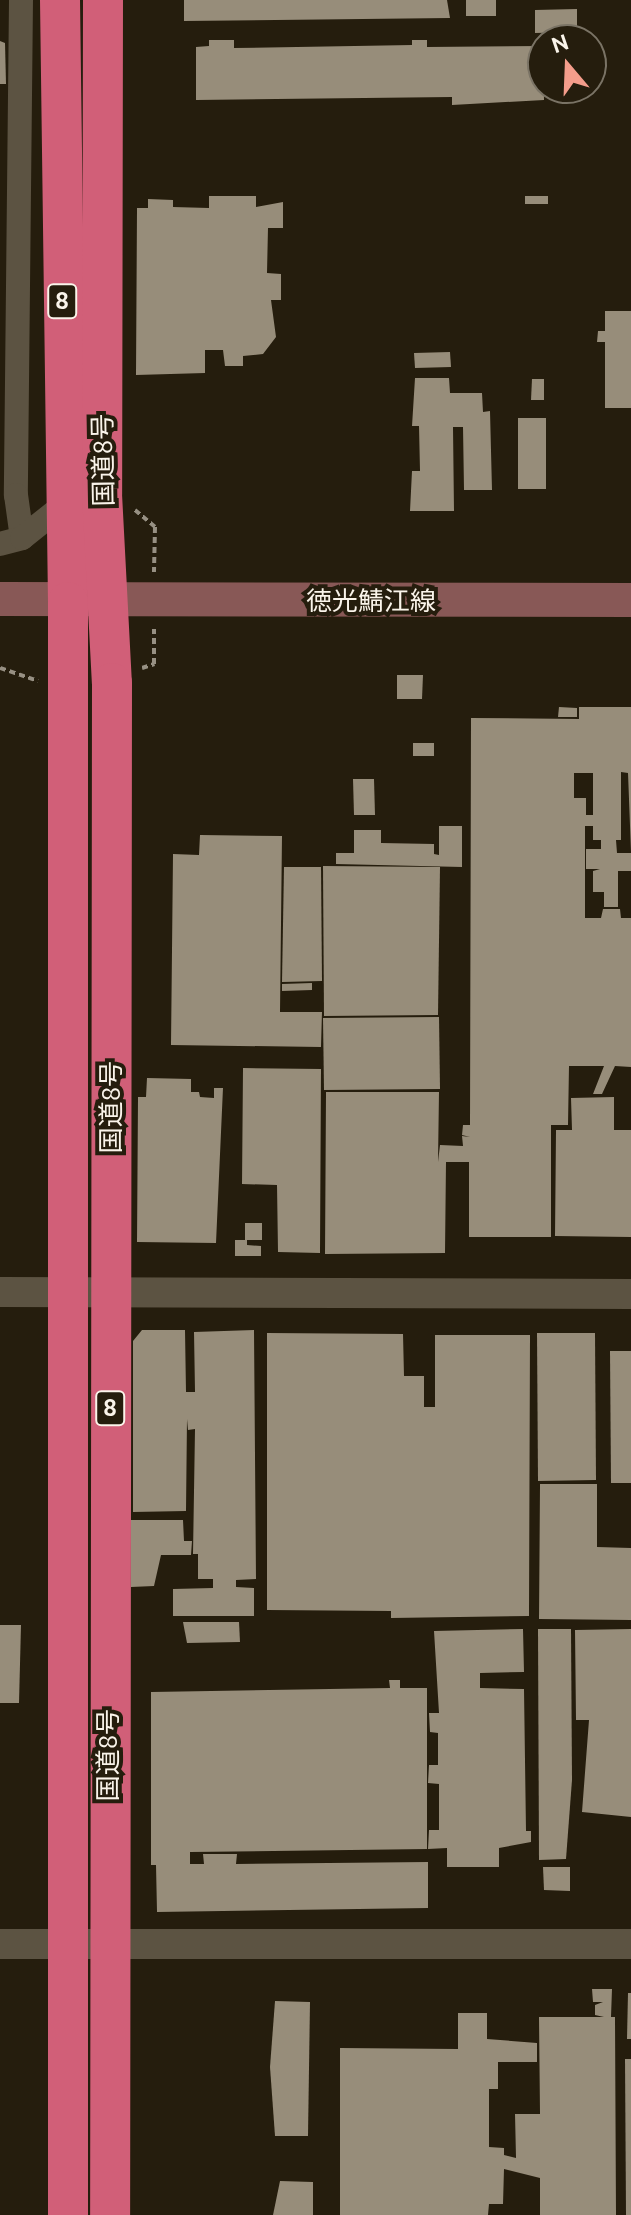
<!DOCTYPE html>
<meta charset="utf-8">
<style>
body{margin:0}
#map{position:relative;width:631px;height:2215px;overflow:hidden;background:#251d0d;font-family:Ubuntu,"Noto Sans JP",sans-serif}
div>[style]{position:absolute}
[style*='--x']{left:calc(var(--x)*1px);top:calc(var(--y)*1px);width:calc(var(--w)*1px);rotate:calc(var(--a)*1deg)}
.building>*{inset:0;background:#978d7a}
.path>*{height:4px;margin-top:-2px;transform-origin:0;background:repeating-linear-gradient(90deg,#979083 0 6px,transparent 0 10px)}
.minor>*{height:24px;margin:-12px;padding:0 12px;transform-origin:12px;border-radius:12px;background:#5c5342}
.tertiary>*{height:30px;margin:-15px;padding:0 15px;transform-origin:15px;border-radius:15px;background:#5c5342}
.secondary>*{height:34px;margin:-17px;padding:0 17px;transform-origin:17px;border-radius:17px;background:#885856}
.trunk>*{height:40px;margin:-20px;padding:0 20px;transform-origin:20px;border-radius:20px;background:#d15f78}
span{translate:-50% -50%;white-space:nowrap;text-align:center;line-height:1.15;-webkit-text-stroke:8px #251d0d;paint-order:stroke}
.shield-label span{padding:2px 6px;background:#251d0d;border:2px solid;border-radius:6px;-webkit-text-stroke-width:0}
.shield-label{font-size:24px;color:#faf4ea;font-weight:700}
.street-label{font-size:26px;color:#faf4ea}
.north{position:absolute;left:527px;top:24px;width:80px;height:80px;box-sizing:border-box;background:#251d0d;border:2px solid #7a7365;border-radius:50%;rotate:341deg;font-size:22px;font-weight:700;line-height:32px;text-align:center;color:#faf4ea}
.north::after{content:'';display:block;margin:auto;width:28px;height:36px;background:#f49d8b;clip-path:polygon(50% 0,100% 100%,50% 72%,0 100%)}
</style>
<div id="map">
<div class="building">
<div style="clip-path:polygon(184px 0,447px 0,450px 18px,184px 21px)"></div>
<div style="clip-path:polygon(466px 0,496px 0,496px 16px,466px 16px)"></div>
<div style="clip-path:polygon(577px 9px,577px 32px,535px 33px,535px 10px)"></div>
<div style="clip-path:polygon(209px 40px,234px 40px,234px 48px,412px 45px,412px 40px,427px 40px,427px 47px,543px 46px,544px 100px,452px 105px,452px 97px,196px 100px,196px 47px,209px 46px)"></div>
<div style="clip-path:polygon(0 41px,5px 43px,6px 84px,0 84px)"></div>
<div style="clip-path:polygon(209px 196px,256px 196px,256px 207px,283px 202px,283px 228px,268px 228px,267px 273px,281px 274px,281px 300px,271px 300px,276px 337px,263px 354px,243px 356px,243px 366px,225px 366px,223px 350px,205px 350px,205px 373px,136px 375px,137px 208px,148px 208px,148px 199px,173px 200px,173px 207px,209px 208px)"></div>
<div style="clip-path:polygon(525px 196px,548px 196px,548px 204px,525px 204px)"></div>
<div style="clip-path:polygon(605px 311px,631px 311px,631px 408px,605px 408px,605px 342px,597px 342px,598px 331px,605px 331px)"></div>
<div style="clip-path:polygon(450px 352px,451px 367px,415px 368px,414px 353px)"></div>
<div style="clip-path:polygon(415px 378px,449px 378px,450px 393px,482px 393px,483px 412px,490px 411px,492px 490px,464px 490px,463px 427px,453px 427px,454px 511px,410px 511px,412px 471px,420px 471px,419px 426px,412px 426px)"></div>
<div style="clip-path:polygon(532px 379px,544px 379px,544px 400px,531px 400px)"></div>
<div style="clip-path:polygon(518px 418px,546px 418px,546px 489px,518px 489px)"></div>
<div style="clip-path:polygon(397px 675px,423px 675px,422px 699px,397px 699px)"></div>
<div style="clip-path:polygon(559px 707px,577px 708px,577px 717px,558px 717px)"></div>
<div style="clip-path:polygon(evenodd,579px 707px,631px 707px,631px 852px,628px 773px,621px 772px,621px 840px,616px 840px,617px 853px,631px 853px,631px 871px,618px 871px,618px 907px,604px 907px,604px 892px,593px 892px,593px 871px,600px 869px,586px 869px,586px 849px,601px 849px,601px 840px,593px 840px,593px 826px,585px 826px,585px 918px,601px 918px,603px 909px,620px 909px,621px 918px,631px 918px,631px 1067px,615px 1066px,602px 1094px,593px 1094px,604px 1066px,569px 1066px,568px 1125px,551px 1125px,551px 1237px,469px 1237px,469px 1162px,446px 1162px,445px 1253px,325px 1254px,326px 1092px,439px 1092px,438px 1162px,440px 1145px,463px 1146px,462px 1136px,470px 1137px,462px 1135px,463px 1125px,470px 1125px,471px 718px,579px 719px,579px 707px,574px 773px,593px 773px,593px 815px,586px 815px,586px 798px,574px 798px,574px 773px)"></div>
<div style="clip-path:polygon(413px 743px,434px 743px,434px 756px,413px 756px)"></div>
<div style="clip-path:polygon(353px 779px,374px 779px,375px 815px,354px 815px)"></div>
<div style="clip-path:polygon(439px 826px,462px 826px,462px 867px,336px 864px,336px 853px,354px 853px,354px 830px,381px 830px,381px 843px,434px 844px,434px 854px,439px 855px)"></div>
<div style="clip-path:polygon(200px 835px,282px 836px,280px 1012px,322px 1012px,321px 1047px,171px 1045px,173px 854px,199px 855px)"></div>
<div style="clip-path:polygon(323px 866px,440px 867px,438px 1015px,324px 1016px)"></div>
<div style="clip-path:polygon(284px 867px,321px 867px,322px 981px,282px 982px)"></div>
<div style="clip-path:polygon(312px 983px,312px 990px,282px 991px,282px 984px)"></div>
<div style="clip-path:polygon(439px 1017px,440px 1089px,324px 1090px,323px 1018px)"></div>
<div style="clip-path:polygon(243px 1068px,321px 1069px,320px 1253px,278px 1252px,277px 1185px,242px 1184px)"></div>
<div style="clip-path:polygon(147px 1078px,191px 1079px,191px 1092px,199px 1092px,200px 1097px,214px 1098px,214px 1088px,223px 1088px,216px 1243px,137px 1242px,138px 1097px,146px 1097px)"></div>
<div style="clip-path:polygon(614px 1097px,614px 1130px,631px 1130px,631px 1237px,555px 1236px,556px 1130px,572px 1130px,571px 1098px)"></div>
<div style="clip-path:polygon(245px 1223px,262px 1223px,262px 1240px,247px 1240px,247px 1245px,261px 1246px,261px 1256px,235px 1256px,235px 1240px,245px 1240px)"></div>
<div style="clip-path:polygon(142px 1330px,185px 1330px,186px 1392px,195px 1392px,194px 1332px,254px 1330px,256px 1579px,236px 1580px,236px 1587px,254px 1588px,254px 1616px,173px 1616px,173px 1589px,213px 1588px,213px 1579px,198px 1579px,198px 1554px,193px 1554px,195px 1429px,188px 1430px,187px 1419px,186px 1511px,133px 1512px,133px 1341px)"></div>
<div style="clip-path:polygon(267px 1333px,403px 1334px,404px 1376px,424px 1376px,424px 1407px,435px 1407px,435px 1335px,530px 1335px,529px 1616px,391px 1618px,391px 1611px,267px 1610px)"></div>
<div style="clip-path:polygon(537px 1333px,595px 1333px,596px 1480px,538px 1481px)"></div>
<div style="clip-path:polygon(610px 1351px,631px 1351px,631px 1483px,611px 1483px)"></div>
<div style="clip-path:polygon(540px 1484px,597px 1484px,597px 1547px,631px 1548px,631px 1620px,539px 1619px)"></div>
<div style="clip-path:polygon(131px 1520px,183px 1520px,184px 1541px,192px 1541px,191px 1555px,161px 1555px,154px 1586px,131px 1587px)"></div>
<div style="clip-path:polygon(183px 1622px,239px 1622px,240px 1642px,187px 1643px)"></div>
<div style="clip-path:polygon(0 1625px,21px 1625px,19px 1703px,0 1703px)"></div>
<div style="clip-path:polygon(523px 1629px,524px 1672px,480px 1673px,480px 1688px,524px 1689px,526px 1831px,531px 1831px,531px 1842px,499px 1848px,499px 1867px,447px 1867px,447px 1848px,428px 1849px,429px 1830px,439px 1830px,439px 1784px,428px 1783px,429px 1765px,438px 1765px,438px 1733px,430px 1732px,429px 1713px,439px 1713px,434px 1631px)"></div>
<div style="clip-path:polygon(538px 1629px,571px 1629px,572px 1780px,566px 1859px,539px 1860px)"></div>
<div style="clip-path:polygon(631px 1629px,631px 1817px,582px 1812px,589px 1720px,576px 1720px,575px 1630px)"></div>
<div style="clip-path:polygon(389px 1680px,400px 1680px,400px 1688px,427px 1688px,427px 1849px,190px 1852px,190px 1864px,204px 1864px,203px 1854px,237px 1854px,236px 1864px,428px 1862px,428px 1908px,157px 1912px,156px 1865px,151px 1865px,151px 1692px,390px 1688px)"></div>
<div style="clip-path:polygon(543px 1867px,570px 1867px,570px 1891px,544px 1890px)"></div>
<div style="clip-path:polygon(592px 1989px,612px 1989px,611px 2017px,615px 2017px,616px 2215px,540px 2215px,540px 2178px,504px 2169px,503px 2204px,489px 2204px,488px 2215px,340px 2215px,340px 2048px,458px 2049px,458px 2013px,487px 2013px,487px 2039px,537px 2043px,537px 2062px,498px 2062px,498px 2089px,489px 2089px,489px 2147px,504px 2148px,504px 2155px,516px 2158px,515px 2114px,540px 2114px,539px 2017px,604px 2017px,595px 2015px,595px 2005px,603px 2002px,593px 2002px)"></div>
<div style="clip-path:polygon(628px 1993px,631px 1993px,631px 2039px,627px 2039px)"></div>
<div style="clip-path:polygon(275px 2001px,310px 2002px,308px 2136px,275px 2136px,270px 2067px)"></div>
<div style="clip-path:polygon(625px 2059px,631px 2059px,631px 2215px,626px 2215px)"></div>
<div style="clip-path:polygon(280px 2181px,313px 2182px,313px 2215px,273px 2215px)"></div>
</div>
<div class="path">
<div style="--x:135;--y:510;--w:26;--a:40"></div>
<div style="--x:155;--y:527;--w:45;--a:91.3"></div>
<div style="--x:0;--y:668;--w:40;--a:18.9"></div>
<div style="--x:142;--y:668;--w:13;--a:-18"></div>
<div style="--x:154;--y:664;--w:35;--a:-90"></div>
</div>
<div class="minor">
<div style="--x:21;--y:0;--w:495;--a:90.6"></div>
<div style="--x:16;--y:495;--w:43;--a:82.1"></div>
<div style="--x:0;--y:544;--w:23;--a:-15"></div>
<div style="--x:22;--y:538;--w:56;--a:-38.5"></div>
</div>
<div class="tertiary">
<div style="--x:0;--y:1292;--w:631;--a:0.18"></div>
<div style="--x:0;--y:1944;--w:631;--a:0"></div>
</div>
<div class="secondary">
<div style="--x:0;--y:599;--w:631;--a:0.09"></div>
</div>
<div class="trunk">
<div style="--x:60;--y:0;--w:602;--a:89.24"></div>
<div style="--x:68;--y:602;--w:1613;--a:90"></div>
<div style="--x:103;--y:0;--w:494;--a:90.1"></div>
<div style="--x:102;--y:494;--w:189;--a:87"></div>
<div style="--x:112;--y:683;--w:1532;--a:90.07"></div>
</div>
<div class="shield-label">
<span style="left:62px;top:301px">8</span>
<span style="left:110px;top:1408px">8</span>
</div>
<div class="street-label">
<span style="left:103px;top:460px;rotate:-91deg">国道8号</span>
<span style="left:371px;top:601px">徳光鯖江線</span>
<span style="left:111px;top:1107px;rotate:-90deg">国道8号</span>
<span style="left:108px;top:1755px;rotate:-90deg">国道8号</span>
</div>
<div class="north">N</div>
</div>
